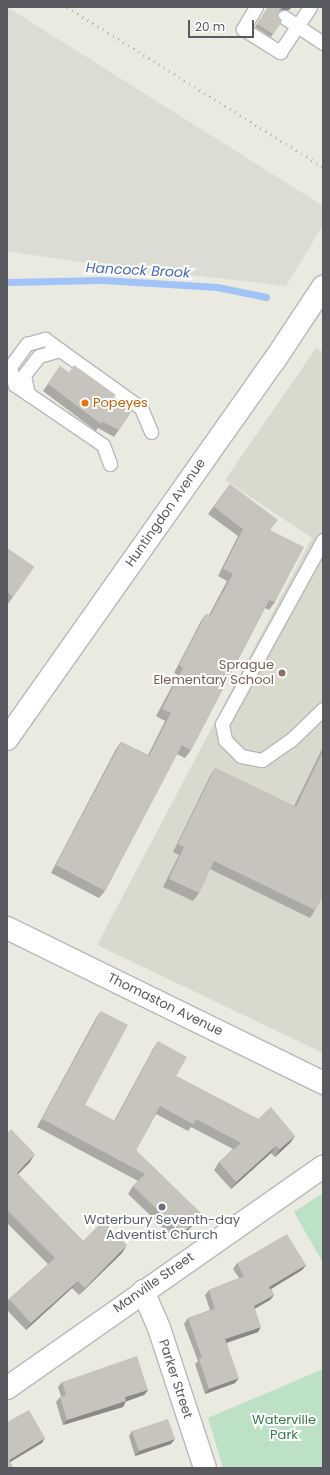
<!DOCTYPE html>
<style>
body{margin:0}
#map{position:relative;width:330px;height:1475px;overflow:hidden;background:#ebeae0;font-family:Poppins,sans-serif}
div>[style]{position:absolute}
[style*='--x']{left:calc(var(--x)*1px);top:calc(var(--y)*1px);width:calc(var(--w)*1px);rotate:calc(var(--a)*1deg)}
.industrial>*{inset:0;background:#dcdbd4}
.education>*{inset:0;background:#dad9ce}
.green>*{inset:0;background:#bde1c4}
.stream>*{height:7px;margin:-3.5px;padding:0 3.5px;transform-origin:3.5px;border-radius:3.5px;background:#a2c3f8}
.roads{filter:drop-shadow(1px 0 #b7b8be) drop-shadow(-1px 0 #b7b8be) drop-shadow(0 1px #b7b8be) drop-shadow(0 -1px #b7b8be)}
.service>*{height:13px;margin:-6.5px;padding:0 6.5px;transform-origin:6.5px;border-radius:6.5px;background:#fff}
.minor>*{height:22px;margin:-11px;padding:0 11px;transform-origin:11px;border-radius:11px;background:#fff}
.secondary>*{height:22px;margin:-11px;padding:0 11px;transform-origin:11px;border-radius:11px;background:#fff}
.rail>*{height:3px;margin-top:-1.5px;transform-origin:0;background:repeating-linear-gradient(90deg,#b3b3b4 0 1px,transparent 0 6px)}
.wall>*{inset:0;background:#aaa9a3}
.shaded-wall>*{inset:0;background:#8b8984}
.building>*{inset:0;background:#c6c4bd}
.dots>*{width:11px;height:11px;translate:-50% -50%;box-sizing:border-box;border:2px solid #fff;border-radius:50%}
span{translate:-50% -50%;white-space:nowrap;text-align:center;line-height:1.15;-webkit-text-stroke:4px #fff;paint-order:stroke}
.food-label{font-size:13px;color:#c56008}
.left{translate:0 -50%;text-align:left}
.street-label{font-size:13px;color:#585a60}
.education-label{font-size:13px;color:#785e54}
.right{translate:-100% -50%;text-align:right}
.worship-label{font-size:13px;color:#5b616d}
.park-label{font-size:13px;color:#397e49}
.water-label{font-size:14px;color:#486bb9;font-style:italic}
.frame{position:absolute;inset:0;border:8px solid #585a60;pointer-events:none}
.scale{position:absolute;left:188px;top:20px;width:66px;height:18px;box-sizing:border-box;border:2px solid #585a60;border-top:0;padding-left:5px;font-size:12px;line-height:14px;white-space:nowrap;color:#585a60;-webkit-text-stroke:3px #fff;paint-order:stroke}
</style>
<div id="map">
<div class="industrial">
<div style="clip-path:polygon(7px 7px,323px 206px,323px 225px,286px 286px,79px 262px,7px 251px)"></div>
</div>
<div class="education">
<div style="clip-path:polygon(316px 348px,323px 352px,323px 1053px,97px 945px,312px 538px,225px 480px)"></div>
</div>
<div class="green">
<div style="clip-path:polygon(323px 1193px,323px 1263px,294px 1212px)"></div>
<div style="clip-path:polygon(323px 1369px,323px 1468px,223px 1468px,208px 1418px)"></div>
</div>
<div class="stream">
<div style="--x:7;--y:282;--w:96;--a:-1.2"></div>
<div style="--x:103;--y:280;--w:114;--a:3.5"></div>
<div style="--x:217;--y:287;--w:50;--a:11.5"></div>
</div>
<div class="roads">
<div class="service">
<div style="--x:256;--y:7;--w:26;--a:121"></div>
<div style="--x:243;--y:29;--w:44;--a:31.9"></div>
<div style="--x:280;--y:52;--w:54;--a:-56.3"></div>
<div style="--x:284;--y:17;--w:47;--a:33.7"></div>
<div style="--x:28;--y:394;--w:19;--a:-102"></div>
<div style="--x:24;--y:375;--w:24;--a:-52"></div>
<div style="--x:39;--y:356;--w:22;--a:-16"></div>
<div style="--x:110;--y:464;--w:20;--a:-110"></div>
<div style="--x:103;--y:445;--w:107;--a:-145.7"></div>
<div style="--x:15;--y:385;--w:19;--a:-106"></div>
<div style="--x:10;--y:367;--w:29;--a:-54"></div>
<div style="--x:27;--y:344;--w:19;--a:-16"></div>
<div style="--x:45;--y:339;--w:19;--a:36"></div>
<div style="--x:60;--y:350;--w:100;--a:35.6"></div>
<div style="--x:141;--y:408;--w:26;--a:67"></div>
<div style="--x:323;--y:540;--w:210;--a:118.8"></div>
<div style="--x:222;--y:724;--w:16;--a:79"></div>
<div style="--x:225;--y:740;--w:23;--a:45"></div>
<div style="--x:241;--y:756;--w:21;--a:11"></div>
<div style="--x:262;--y:760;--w:35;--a:-35"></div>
<div style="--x:291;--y:740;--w:45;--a:-44.1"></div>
</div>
<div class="minor">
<div style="--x:143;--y:1291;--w:40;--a:66.6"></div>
<div style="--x:159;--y:1328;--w:147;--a:71.8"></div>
<div style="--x:7;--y:1388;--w:386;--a:-35"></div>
</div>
<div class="secondary">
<div style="--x:7;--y:739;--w:463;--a:-54.8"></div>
<div style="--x:274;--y:361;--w:89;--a:-56.5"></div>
<div style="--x:7;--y:928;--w:352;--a:26.1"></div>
</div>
</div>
<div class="rail">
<div style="--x:67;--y:7;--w:302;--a:32"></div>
</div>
<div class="wall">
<div style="clip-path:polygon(268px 7px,291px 8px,289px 10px,281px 10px,279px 11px,279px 17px,282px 21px,271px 37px,255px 27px)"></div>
<div style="clip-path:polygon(60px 366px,69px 373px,115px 398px,131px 412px,114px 437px,98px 428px,96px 431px,43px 391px)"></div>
<div style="clip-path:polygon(230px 484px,271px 530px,275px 602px,269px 610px,265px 608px,191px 750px,185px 758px,177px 754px,105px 891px,99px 898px,51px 873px,116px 749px,121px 742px,148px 755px,165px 721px,156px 716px,178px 675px,174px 673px,201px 621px,206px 614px,209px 615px,227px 581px,218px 576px,238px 536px,208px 514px)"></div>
<div style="clip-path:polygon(7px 548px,34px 567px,8px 604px,7px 603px)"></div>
<div style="clip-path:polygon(323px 747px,323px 895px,315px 910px,310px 918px,210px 869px,199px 893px,193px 901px,163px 887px,179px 855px,173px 852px,210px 776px,215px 768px,294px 806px)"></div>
<div style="clip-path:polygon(101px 1011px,85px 1105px,114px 1121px,153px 1049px,158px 1041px,176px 1076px,258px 1119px,295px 1136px,290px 1143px,275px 1157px,271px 1153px,231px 1189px,214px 1170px,219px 1162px,233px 1149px,191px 1127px,188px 1131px,156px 1114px,136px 1150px,197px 1221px,177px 1241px,128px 1194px,133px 1186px,138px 1181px,37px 1127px,96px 1018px)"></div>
<div style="clip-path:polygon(7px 1133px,30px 1162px,18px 1174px,83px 1241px,122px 1253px,79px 1295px,72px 1288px,26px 1330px,7px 1310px,7px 1302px,9px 1299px,48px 1264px,7px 1223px)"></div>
<div style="clip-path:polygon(237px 1263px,306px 1265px,302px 1270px,271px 1289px,274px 1295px,270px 1300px,255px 1309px,258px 1332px,227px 1343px,235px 1383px,205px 1394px,195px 1364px,198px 1361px,184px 1324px,188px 1318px,210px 1310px,205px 1295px,209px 1290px,239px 1278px,233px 1269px)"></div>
<div style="clip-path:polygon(62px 1382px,148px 1390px,144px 1395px,126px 1401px,123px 1407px,63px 1425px,56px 1402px,60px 1397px,61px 1396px,58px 1387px)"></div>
<div style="clip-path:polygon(132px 1431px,171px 1444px,135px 1456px,129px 1436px)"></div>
</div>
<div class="shaded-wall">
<div style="clip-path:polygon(283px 7px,291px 8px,289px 10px,281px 10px,277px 13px)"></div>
<div style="clip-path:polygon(295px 1136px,290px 1143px,275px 1157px,280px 1149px)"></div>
<div style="clip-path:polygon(276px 1146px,271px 1153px,231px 1189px,236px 1182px)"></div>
<div style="clip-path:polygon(35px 1154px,30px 1162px,12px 1180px,17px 1173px)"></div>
<div style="clip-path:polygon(202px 1214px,197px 1221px,177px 1241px,182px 1234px)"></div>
<div style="clip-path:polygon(127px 1245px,122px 1253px,79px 1295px,85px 1288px)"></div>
<div style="clip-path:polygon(306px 1265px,302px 1270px,266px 1292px,269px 1287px)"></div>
<div style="clip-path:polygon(78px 1281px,72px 1288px,26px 1330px,31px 1323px)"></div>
<div style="clip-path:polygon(274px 1295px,270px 1300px,250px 1311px,254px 1306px)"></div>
<div style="clip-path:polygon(261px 1327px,258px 1332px,222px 1344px,225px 1339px)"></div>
<div style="clip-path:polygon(239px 1378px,235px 1383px,205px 1394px,209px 1389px)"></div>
<div style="clip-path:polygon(148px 1390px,144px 1395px,122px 1403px,125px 1397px)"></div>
<div style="clip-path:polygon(126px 1401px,123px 1407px,63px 1425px,67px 1420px)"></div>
<div style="clip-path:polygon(45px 1438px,42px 1443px,7px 1464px,9px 1460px)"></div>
<div style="clip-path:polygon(175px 1439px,171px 1444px,135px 1456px,139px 1451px)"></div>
</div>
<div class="building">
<div style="clip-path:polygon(268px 7px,283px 7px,279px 10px,279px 17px,282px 21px,273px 34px,257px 24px)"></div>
<div style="clip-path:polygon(74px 365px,116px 395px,114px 397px,129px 408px,131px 412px,119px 430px,103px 422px,101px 424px,48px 384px,60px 366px,69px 373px)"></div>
<div style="clip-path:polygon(230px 484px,278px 520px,270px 530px,304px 547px,275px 602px,269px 600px,191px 750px,182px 745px,105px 891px,56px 865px,121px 742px,149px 756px,171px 713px,162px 709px,183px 668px,179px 665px,206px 614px,210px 616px,233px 574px,223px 569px,243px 529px,214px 507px)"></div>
<div style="clip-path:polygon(7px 548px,34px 567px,13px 597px,7px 592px)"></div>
<div style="clip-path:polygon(323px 751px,323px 895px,315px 910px,214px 861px,199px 893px,169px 879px,184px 847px,178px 844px,215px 768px,296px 807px)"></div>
<div style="clip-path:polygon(101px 1011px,128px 1025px,85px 1105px,115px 1121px,158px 1041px,187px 1057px,176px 1076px,258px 1119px,271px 1107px,295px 1136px,280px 1149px,276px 1146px,236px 1182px,219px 1162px,241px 1143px,196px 1119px,193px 1124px,160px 1106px,136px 1150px,202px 1214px,182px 1234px,133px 1186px,145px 1174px,42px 1119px)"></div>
<div style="clip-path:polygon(11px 1129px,35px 1154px,17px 1173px,83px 1241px,103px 1221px,127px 1245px,85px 1288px,78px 1281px,31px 1323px,9px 1299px,55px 1258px,7px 1210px,7px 1133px)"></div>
<div style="clip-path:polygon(287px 1234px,306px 1265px,269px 1287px,274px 1295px,254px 1306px,261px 1327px,225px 1339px,239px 1378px,209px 1389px,199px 1359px,202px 1358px,188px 1318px,215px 1309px,209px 1290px,244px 1276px,237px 1263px)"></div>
<div style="clip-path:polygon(137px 1356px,148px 1390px,125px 1397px,126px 1401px,67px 1420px,60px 1397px,66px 1395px,62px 1382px)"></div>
<div style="clip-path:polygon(29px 1410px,45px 1438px,9px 1460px,14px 1468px,7px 1468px,7px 1422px)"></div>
<div style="clip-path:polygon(168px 1419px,175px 1439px,139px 1451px,132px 1431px)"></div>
</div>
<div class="dots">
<div style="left:85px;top:403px;background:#e8710a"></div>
<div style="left:282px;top:673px;background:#8d6e63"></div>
<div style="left:162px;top:1207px;background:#6b7280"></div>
</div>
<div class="food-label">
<span class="left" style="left:93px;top:403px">Popeyes</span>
</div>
<div class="street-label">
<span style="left:166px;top:513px;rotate:-55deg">Huntingdon Avenue</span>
<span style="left:165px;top:1005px;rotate:26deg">Thomaston Avenue</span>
<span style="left:154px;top:1283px;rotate:-35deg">Manville Street</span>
<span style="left:175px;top:1379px;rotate:72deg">Parker Street</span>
</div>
<div class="education-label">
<span class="right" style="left:274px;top:673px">Sprague<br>Elementary School</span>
</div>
<div class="worship-label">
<span style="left:162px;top:1228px">Waterbury Seventh-day<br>Adventist Church</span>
</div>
<div class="park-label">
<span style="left:284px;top:1428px">Waterville<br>Park</span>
</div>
<div class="water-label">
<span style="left:138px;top:270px;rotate:3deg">Hancock Brook</span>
</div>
<div class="frame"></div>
<div class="scale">20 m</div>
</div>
